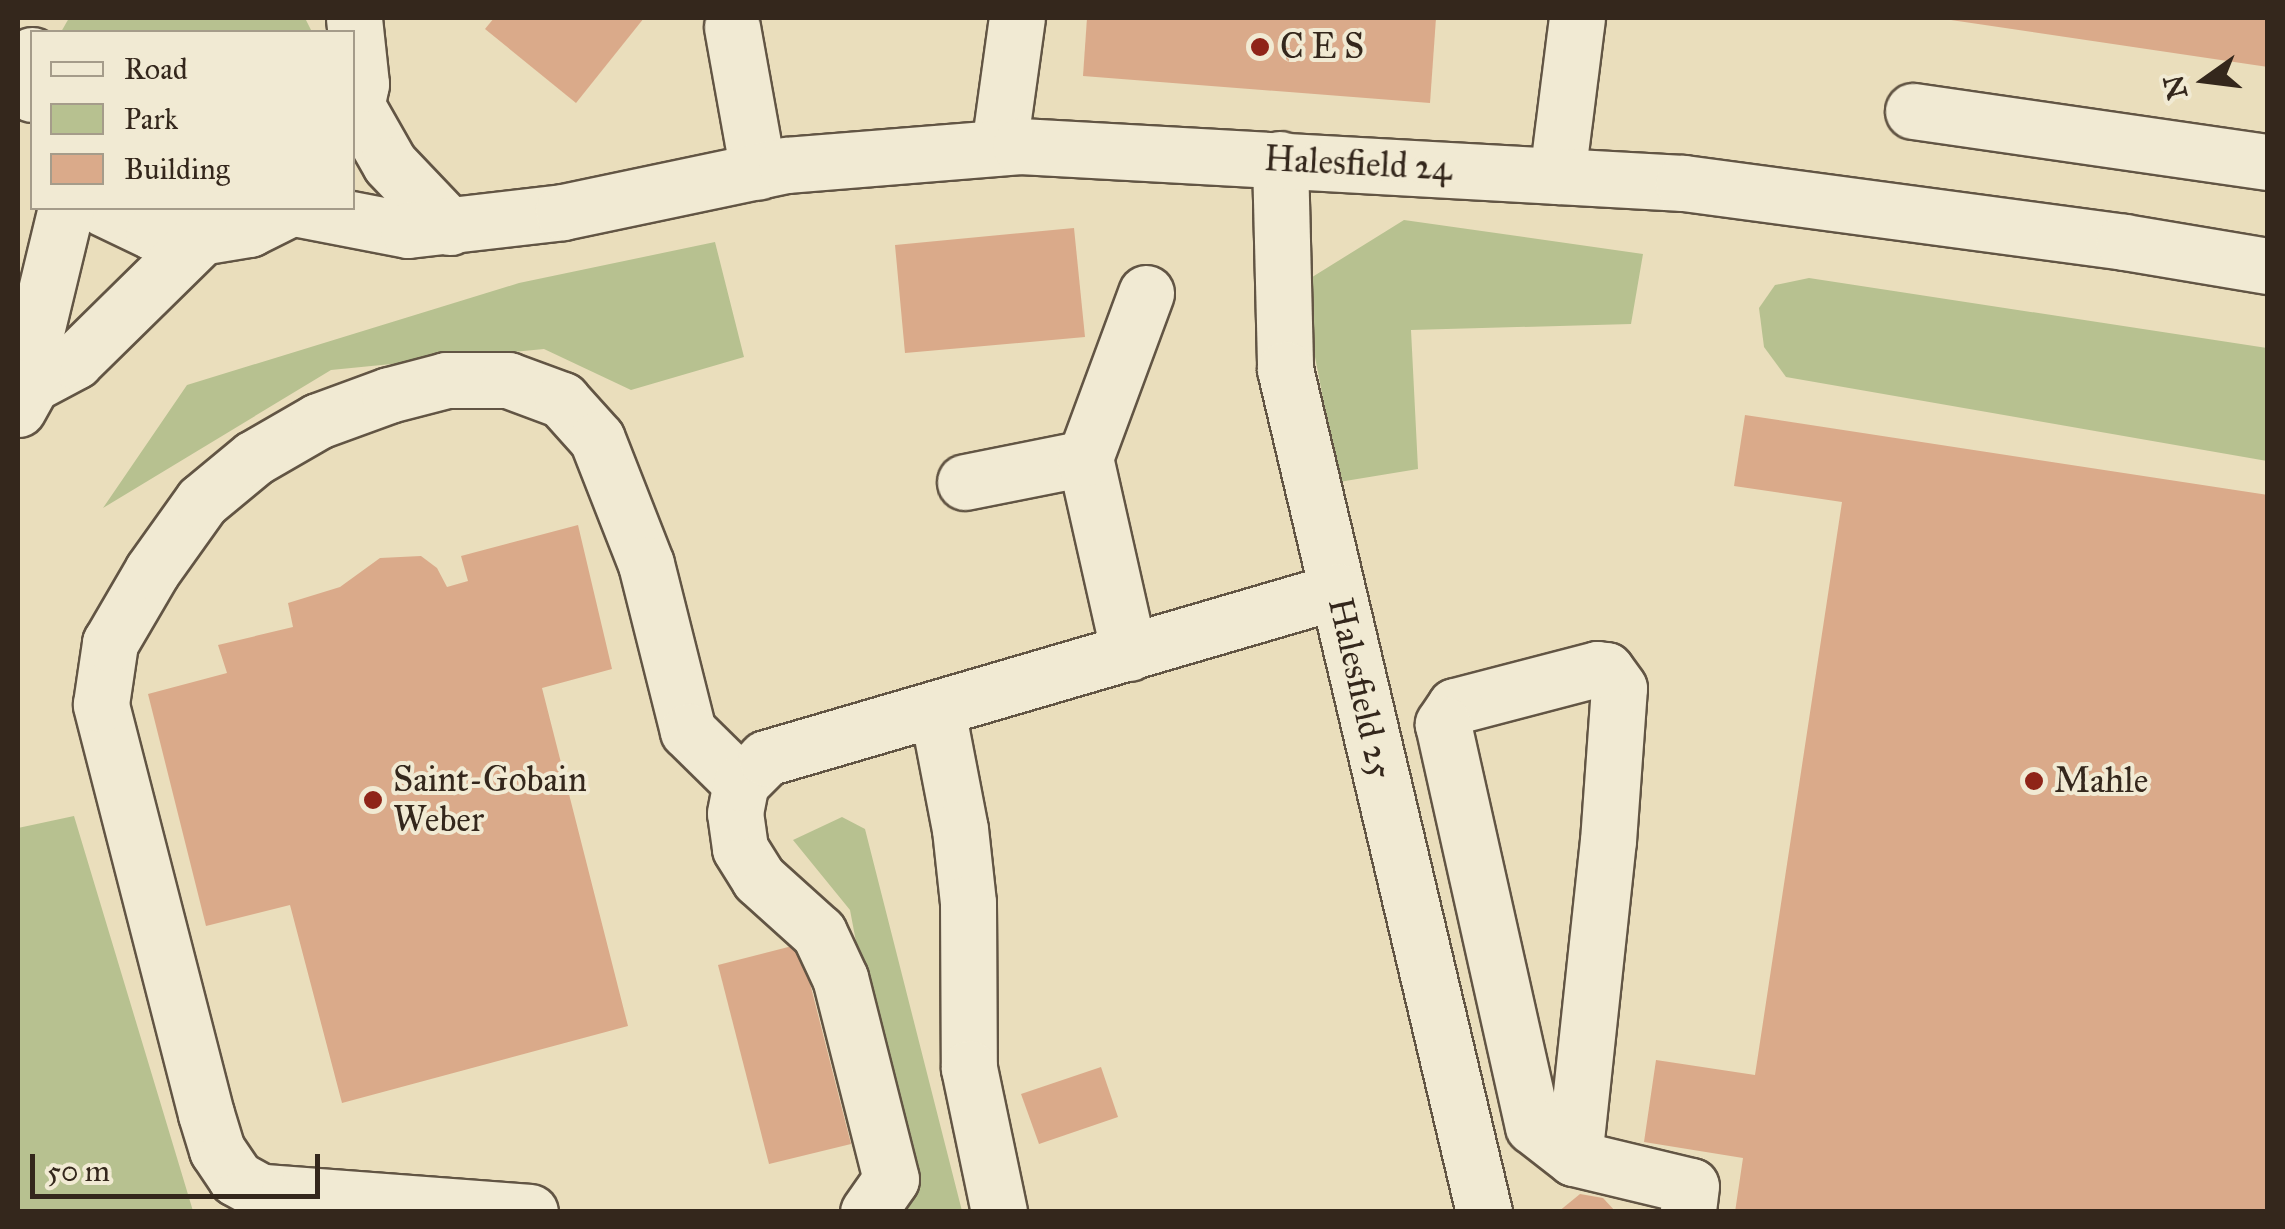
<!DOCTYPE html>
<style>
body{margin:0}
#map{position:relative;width:2285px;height:1229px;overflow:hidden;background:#eadebc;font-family:"IM FELL Great Primer",serif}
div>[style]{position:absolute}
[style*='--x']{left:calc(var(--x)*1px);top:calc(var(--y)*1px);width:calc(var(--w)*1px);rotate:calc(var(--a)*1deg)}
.green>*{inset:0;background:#b7c190}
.building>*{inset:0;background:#daaa8a}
.roads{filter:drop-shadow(2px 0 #625544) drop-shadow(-2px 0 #625544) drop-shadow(0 2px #625544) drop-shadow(0 -2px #625544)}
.minor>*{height:55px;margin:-27.5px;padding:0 27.5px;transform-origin:27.5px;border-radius:27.5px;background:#f1ead3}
.dots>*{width:28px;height:28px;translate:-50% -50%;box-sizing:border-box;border:5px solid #f1ead3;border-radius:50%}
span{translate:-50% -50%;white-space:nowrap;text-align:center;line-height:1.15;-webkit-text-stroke:8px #f1ead3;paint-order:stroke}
.poi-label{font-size:35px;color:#34271c}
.left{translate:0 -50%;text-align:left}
.street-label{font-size:35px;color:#34271c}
.frame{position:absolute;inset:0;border:20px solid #34271c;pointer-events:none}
.legend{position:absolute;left:30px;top:30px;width:325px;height:180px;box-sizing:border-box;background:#f1ead3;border:2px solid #a59c8a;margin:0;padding:12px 18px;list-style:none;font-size:30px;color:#34271c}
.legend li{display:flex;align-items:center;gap:20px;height:50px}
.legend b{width:50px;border:2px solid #a59c8a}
.north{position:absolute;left:2155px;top:30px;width:100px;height:100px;-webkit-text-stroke:8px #f1ead3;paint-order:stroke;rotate:256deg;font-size:28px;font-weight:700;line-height:40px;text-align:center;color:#34271c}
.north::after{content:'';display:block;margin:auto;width:35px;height:45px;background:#34271c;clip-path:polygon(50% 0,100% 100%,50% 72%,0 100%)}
.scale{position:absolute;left:30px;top:1154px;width:290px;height:45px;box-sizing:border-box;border:5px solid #34271c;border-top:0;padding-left:12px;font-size:30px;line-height:35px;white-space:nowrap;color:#34271c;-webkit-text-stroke:8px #f1ead3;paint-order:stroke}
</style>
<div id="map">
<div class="green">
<div style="clip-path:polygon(69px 18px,305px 18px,312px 32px,61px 32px)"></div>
<div style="clip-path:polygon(1404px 220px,1643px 254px,1631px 324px,1411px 330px,1418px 469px,1339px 482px,1301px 284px)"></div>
<div style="clip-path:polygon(715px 242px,744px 357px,631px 390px,544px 349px,331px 370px,103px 508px,187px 385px,519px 283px)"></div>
<div style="clip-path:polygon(1809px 278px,2267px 348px,2267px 461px,1786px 377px,1764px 347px,1759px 308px,1775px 285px)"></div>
<div style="clip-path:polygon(74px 816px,193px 1211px,195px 1211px,18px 1211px,18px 828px)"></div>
<div style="clip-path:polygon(842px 817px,865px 829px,962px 1211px,907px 1211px,850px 910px,793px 840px)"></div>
</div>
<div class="building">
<div style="clip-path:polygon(494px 18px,644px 18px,576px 103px,485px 29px)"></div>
<div style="clip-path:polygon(1087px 18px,1436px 18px,1430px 103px,1083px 76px)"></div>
<div style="clip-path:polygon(1952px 18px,2268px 18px,2268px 67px,1951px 20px)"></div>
<div style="clip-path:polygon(1074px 228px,1085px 337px,905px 353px,895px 245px)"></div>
<div style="clip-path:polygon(1745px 415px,2268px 495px,2268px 1212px,1735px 1212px,1743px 1158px,1644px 1142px,1656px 1060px,1755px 1075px,1842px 502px,1734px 486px)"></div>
<div style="clip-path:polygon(578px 525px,612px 669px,542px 688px,628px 1026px,342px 1103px,290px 905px,206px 926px,148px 694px,227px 673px,218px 645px,293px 627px,288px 603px,340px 587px,380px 558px,421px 556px,437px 568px,447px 587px,468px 581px,461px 556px)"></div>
<div style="clip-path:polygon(800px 944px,851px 1144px,769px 1164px,718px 965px)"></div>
<div style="clip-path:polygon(1101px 1067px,1118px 1117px,1039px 1144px,1021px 1094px)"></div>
<div style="clip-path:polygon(1580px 1194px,1603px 1198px,1616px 1212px,1558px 1212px)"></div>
</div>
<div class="roads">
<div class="minor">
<div style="--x:732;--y:27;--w:147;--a:79.8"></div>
<div style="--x:32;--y:55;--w:39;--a:90"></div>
<div style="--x:358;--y:108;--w:64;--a:60.3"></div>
<div style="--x:390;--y:164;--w:87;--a:46.4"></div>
<div style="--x:1913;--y:111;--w:359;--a:8.2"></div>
<div style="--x:352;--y:126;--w:43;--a:-77.9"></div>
<div style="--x:361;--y:84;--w:66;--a:-96.1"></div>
<div style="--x:999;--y:147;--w:130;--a:-82.1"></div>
<div style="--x:1280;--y:159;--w:210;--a:88.6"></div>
<div style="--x:1285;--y:369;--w:866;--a:76.72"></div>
<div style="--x:1557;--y:176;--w:159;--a:-82.8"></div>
<div style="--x:103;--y:208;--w:55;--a:25.6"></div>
<div style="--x:153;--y:232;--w:48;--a:5.9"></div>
<div style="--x:201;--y:237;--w:49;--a:-9.5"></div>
<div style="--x:249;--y:229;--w:47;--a:-26.6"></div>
<div style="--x:294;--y:208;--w:116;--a:10.9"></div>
<div style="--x:408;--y:230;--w:156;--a:-6.6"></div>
<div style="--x:563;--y:212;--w:228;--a:-11.9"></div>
<div style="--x:786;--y:165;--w:235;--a:-4.6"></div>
<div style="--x:1020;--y:146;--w:664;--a:3.19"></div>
<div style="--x:1683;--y:183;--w:445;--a:7.6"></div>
<div style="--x:2124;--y:242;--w:146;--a:9.5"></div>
<div style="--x:32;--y:384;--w:49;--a:-28.1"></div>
<div style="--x:75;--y:361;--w:177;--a:-44.5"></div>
<div style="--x:18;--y:409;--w:29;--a:-61"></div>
<div style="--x:32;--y:384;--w:48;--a:-86.4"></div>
<div style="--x:35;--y:336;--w:132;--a:-76.4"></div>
<div style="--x:965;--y:482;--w:122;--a:-11.3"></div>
<div style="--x:1129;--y:653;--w:200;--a:-102.7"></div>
<div style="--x:1085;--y:458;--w:176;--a:-69.7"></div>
<div style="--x:937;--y:710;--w:121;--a:79.1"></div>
<div style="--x:960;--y:829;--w:74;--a:83.8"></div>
<div style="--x:968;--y:903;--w:165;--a:89.7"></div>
<div style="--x:969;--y:1068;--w:147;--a:78.2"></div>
<div style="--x:1574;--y:1158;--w:319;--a:-83.9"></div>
<div style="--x:1608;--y:841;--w:153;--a:-85.9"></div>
<div style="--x:1619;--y:688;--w:22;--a:-126"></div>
<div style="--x:1606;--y:670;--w:9;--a:-174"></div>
<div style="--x:1597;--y:669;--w:147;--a:165.4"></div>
<div style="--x:1455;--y:706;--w:22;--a:124"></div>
<div style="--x:1443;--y:724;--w:412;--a:77.4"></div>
<div style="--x:1533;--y:1126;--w:52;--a:38"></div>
<div style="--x:1574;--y:1158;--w:120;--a:13.5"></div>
<div style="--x:1691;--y:1186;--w:26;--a:97"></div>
<div style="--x:530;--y:1212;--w:270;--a:-175.7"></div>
<div style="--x:261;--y:1192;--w:29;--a:-151"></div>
<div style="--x:236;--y:1178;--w:34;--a:-124"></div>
<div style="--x:217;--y:1150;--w:38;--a:-107"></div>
<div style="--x:206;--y:1114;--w:423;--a:-104.4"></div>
<div style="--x:101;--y:704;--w:62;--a:-81.6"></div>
<div style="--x:110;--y:643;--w:83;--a:-59.7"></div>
<div style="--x:152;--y:571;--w:86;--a:-54.5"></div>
<div style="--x:202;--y:501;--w:67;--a:-39.6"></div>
<div style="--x:254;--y:458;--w:74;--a:-30"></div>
<div style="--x:318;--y:421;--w:76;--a:-20.1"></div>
<div style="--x:389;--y:395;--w:59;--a:-14.7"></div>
<div style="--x:446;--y:380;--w:62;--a:0"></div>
<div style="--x:508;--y:380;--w:58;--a:20.3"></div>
<div style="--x:562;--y:400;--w:52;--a:48.1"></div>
<div style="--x:597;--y:439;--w:134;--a:68.6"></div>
<div style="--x:646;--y:564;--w:172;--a:75.9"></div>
<div style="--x:688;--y:731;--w:74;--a:44.5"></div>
<div style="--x:868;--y:1212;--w:40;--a:-55.1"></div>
<div style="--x:891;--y:1179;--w:207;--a:-104.2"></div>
<div style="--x:840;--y:978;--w:50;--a:-115"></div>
<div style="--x:819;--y:933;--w:81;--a:-138"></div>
<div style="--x:759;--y:879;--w:36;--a:-122"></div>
<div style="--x:740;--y:848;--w:35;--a:-98"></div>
<div style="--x:735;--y:813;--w:31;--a:-79"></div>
<div style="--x:741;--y:783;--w:35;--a:-45"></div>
<div style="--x:766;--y:758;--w:595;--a:-16.3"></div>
</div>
</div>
<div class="dots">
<div style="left:1260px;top:47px;background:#8f2418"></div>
<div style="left:2034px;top:781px;background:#8f2418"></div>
<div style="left:373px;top:800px;background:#8f2418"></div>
</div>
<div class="poi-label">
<span class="left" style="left:1280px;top:47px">C E S</span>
<span class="left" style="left:393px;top:800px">Saint-Gobain<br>Weber</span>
<span class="left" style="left:2054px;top:781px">Mahle</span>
</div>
<div class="street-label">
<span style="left:1358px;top:164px;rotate:3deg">Halesfield 24</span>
<span style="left:1360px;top:688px;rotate:77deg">Halesfield 25</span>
</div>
<div class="frame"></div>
<ul class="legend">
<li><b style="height:12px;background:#f1ead3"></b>Road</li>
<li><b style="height:28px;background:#b7c190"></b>Park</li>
<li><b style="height:28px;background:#daaa8a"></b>Building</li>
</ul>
<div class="north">N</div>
<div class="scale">50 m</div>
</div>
